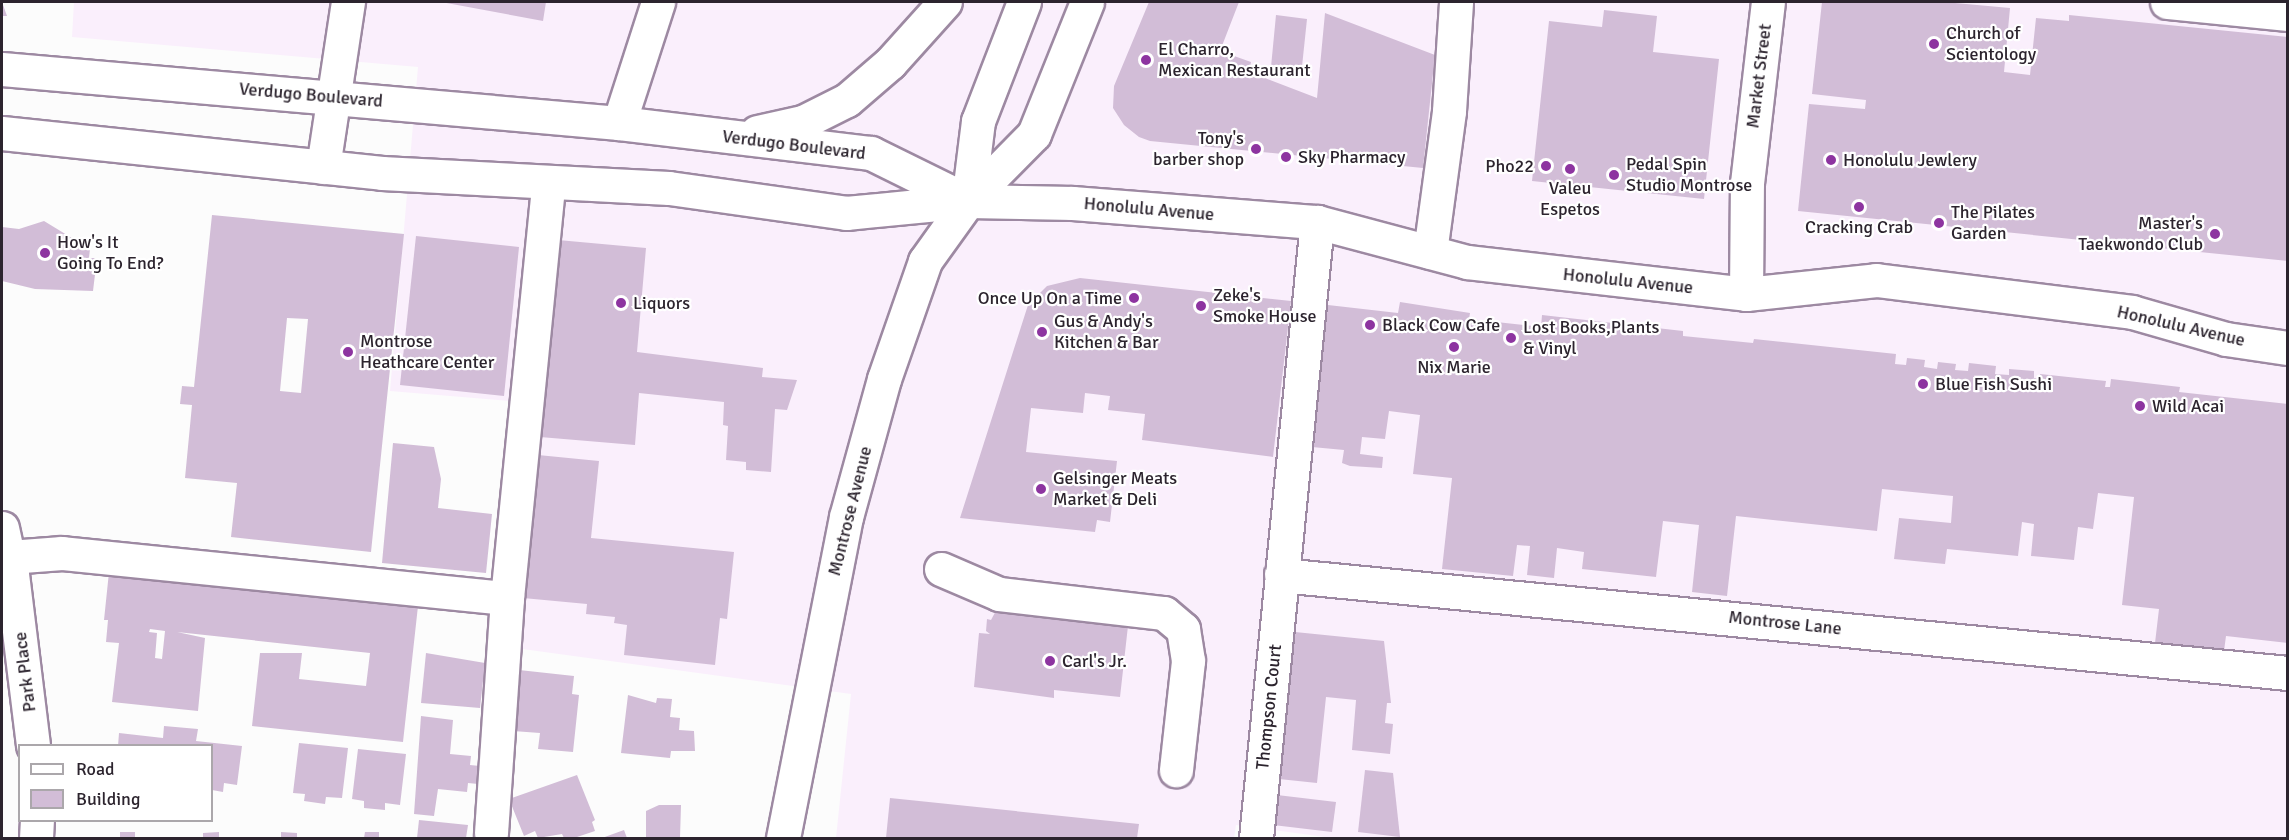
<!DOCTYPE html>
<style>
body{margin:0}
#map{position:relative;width:2289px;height:840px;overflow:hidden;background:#fcfcfc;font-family:Signika,sans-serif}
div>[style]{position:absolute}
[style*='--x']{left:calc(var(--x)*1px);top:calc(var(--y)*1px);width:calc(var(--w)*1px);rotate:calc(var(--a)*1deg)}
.built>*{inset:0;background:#faeffc}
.building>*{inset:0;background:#d2bdd7}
.roads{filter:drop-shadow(2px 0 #9d89a2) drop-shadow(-2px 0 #9d89a2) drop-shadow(0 2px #9d89a2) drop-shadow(0 -2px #9d89a2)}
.minor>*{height:33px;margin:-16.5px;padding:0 16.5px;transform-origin:16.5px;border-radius:16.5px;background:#fff}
.major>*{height:33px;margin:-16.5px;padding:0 16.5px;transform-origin:16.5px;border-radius:16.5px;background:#fff}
.dots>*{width:16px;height:16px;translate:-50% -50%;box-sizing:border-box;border:3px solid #fff;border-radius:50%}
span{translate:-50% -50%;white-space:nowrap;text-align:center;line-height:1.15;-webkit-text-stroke:4.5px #fff;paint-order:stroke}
.poi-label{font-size:18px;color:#2c242e}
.left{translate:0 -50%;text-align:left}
.right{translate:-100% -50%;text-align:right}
.street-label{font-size:18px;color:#2c242e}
.frame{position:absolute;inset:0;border:3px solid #2c242e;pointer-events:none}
.legend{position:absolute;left:18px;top:744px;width:195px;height:78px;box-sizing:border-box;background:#fff;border:2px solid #aba7ab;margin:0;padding:8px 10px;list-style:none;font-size:18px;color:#2c242e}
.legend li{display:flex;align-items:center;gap:12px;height:30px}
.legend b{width:30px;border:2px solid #aba7ab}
</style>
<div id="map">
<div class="built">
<div style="clip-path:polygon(74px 2px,2168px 2px,2287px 20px,2287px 838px,1332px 838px,1236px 825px,1234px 838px,836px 838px,851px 694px,515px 648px,535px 403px,390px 391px,418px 67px,72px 37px)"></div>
</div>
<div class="building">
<div style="clip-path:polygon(2px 2px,7px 16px,2px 16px)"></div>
<div style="clip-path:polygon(441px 2px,546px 2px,543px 21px)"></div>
<div style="clip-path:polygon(1149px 2px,1239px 2px,1220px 51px,1251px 62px,1249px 72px,1317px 98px,1325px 13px,1435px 55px,1423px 168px,1150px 141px,1139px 137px,1124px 125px,1113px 108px,1114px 86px)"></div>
<div style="clip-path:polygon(1822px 2px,1944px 2px,2010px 8px,2004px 72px,2030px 75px,2036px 18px,2069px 21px,2069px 15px,2288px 37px,2288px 261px,1798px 211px,1809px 104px,1865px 109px,1866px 100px,1812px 94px)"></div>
<div style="clip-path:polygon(1604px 10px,1657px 16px,1653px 52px,1719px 59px,1704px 199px,1532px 181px,1549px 21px,1602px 27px)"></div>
<div style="clip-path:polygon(1276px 15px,1307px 19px,1301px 76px,1271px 67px)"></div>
<div style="clip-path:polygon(evenodd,212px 215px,404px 234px,371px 552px,231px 537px,237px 483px,185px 478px,192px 405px,180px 404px,182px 386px,194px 387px,212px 215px,287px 318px,308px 319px,301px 393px,280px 391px,287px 318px)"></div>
<div style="clip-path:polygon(44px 221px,90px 249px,89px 258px,97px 258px,93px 291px,35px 289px,2px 281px,2px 227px,19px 229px)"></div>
<div style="clip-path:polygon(416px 236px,519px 247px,504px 396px,400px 385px)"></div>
<div style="clip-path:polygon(558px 240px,646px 248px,637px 352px,763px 368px,762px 377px,797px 380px,787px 410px,775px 409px,771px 472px,746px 470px,746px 462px,726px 460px,728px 426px,723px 425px,724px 402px,639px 393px,635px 445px,540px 437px)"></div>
<div style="clip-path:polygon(1080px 278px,1291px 301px,1273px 457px,1142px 440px,1145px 414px,1108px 410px,1110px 396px,1085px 393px,1083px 413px,1031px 408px,1026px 452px,1117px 461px,1110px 522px,1097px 520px,1095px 532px,960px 518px,1028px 305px,1047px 286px)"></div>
<div style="clip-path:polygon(1400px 302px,1470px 313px,1469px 319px,1541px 327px,1542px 315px,1683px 331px,1683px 336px,1753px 343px,1754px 339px,1896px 354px,1895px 364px,1906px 365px,1907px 358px,1925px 360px,1924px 367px,1937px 369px,1938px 362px,1956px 364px,1955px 370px,1968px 371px,1969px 363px,1996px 366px,1995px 374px,2009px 375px,2009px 369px,2034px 371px,2034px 378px,2040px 379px,2040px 374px,2106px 381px,2105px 387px,2110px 387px,2111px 379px,2180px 387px,2179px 392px,2288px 404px,2288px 643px,2226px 636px,2224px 651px,2155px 643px,2159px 609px,2122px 605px,2134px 497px,2098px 493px,2093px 529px,2078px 527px,2074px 560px,2031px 556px,2034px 524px,2022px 522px,2018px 556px,1947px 549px,1945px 564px,1894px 559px,1899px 518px,1951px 523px,1953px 496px,1882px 489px,1877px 531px,1736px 516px,1727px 596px,1692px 592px,1699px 525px,1663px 521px,1656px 577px,1582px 569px,1584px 552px,1557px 548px,1554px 578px,1527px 575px,1530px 546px,1517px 545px,1513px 576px,1442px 569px,1452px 478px,1413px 474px,1420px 415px,1389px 411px,1385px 439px,1362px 437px,1360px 454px,1383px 457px,1382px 468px,1350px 466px,1342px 463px,1344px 450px,1312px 447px,1328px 305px,1398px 313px)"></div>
<div style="clip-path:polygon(393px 443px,434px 447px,441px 479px,438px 508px,492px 514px,486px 573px,382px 563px)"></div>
<div style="clip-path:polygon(538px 455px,599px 461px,591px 538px,734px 552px,727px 619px,720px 618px,715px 665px,624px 655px,627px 625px,614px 623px,615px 617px,586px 614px,587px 604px,523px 598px)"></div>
<div style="clip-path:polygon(evenodd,109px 572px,418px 606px,403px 742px,252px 726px,260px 653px,302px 653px,299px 679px,366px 686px,370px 653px,177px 632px,205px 638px,198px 711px,112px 702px,119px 643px,106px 642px,108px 620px,104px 620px,109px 572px,150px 629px,165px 631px,162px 659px,155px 658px,157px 633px,149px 632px,150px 629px)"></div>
<div style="clip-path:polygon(998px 607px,1129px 617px,1120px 697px,1054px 690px,1054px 698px,974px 687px,979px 633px,990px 634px,986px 631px,987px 619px,991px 620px)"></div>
<div style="clip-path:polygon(1295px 632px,1384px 641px,1391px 703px,1387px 703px,1385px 723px,1393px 724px,1390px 754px,1352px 750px,1356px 700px,1326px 697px,1317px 783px,1279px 779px)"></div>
<div style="clip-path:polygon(426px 653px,485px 663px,480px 708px,421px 703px)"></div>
<div style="clip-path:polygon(519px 670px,574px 676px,572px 694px,579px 695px,573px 752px,538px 749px,540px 733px,513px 731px)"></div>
<div style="clip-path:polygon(628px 695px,656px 703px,657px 698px,672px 699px,670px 717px,680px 718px,679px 730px,694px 731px,695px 751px,671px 751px,670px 758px,621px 753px)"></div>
<div style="clip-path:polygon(421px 716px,453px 720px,450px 754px,471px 756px,470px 765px,480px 766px,478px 784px,468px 783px,467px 792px,438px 789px,434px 816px,414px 814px)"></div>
<div style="clip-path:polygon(164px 726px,198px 729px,196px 741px,242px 746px,237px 785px,224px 783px,223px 792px,212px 790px,212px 746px,118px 746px,119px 733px,163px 738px)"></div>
<div style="clip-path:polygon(299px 743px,348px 748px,342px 798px,326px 797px,325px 804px,304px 801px,305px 794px,293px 793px)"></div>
<div style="clip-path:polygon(358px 749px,406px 754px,400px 805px,385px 803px,385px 810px,364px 808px,364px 801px,352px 799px)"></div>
<div style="clip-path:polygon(1365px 770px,1393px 773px,1400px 837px,1358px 832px)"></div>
<div style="clip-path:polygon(577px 775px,595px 820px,592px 822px,595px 831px,574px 838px,564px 838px,562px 834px,538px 838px,535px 831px,524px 836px,509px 799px)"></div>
<div style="clip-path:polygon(1277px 795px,1336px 802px,1332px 832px,1273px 825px)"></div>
<div style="clip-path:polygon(890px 798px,1139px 824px,1137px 838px,886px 838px)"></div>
<div style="clip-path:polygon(659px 805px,681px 805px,680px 838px,646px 838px,646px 811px)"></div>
<div style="clip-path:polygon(419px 820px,468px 825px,466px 838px,417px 838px)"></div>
<div style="clip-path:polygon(624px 830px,627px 838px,602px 838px)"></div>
<div style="clip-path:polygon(120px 832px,135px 832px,135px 838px,120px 838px)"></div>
<div style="clip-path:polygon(219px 832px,219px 838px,203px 838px,203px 833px)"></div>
<div style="clip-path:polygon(281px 832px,297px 833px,297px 838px,281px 838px)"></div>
<div style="clip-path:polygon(365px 832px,379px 832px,379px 838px,364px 838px)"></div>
</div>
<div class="roads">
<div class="minor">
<div style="--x:1024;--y:2;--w:128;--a:111.1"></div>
<div style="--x:978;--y:121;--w:81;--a:97.1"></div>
<div style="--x:968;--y:201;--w:105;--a:1.1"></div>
<div style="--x:1073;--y:203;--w:245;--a:4.5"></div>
<div style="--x:1317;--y:222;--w:155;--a:14.9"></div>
<div style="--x:1467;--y:262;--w:281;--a:6.5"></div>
<div style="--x:1746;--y:294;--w:131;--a:-6.1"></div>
<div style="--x:1876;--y:280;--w:258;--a:7.1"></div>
<div style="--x:2132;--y:312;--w:98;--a:16"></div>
<div style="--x:2226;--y:339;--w:63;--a:8.3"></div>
<div style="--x:2167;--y:2;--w:122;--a:5.7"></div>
<div style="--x:619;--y:123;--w:127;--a:-72.1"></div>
<div style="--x:323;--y:167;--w:167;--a:-81.4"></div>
<div style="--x:1430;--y:252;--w:142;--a:-82.3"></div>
<div style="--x:1449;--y:111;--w:109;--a:-86.3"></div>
<div style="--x:1746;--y:294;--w:111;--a:-89.5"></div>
<div style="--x:1747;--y:183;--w:182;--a:-83.4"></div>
<div style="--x:2;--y:528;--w:47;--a:77.7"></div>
<div style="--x:12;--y:574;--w:173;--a:83"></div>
<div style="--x:9;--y:557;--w:53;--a:-4.3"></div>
<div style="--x:62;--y:553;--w:447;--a:5.8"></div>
<div style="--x:941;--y:569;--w:63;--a:23.3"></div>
<div style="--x:999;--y:594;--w:166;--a:6.6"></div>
<div style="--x:1164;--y:613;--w:25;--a:40"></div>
<div style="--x:1183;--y:629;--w:32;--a:81"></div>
<div style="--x:1188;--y:661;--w:110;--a:96.3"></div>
<div style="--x:1281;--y:575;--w:1012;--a:5.56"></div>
<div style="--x:491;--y:833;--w:236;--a:-86.1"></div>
<div style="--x:507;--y:598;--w:416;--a:-84.3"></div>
<div style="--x:36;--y:838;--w:18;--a:-87"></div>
<div style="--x:1256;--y:838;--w:619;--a:-84.34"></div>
</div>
<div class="major">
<div style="--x:2;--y:69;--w:619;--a:5"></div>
<div style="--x:619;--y:123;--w:254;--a:6.8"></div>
<div style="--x:871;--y:153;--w:108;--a:26.3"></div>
<div style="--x:757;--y:132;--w:47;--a:-12.3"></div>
<div style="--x:803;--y:122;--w:49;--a:-26.6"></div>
<div style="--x:847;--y:100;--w:57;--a:-40.7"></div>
<div style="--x:890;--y:63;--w:82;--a:-48"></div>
<div style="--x:2;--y:133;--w:382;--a:6"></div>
<div style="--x:382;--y:173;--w:287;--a:3"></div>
<div style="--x:669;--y:188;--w:179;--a:8"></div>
<div style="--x:846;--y:213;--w:123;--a:-5.6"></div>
<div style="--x:783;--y:838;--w:327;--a:-78.9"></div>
<div style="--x:846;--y:517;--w:143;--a:-74.6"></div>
<div style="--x:884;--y:379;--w:125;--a:-70.8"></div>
<div style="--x:925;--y:261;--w:74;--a:-54.4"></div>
<div style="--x:968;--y:201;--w:94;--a:-45.4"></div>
<div style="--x:1034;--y:134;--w:142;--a:-68.1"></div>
</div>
</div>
<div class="dots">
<div style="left:1934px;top:44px;background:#8d34a0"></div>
<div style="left:1146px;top:60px;background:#8d34a0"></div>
<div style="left:1256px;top:149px;background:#8d34a0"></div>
<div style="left:1286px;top:157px;background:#8d34a0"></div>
<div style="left:1831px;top:160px;background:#8d34a0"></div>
<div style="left:1546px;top:166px;background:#8d34a0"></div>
<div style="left:1570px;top:169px;background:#8d34a0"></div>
<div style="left:1614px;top:175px;background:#8d34a0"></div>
<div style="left:1859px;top:207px;background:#8d34a0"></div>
<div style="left:1939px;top:223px;background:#8d34a0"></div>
<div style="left:2215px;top:234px;background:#8d34a0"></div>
<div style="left:45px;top:253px;background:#8d34a0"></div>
<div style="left:1134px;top:298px;background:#8d34a0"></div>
<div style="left:621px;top:303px;background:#8d34a0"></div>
<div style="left:1201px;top:306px;background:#8d34a0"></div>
<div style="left:1370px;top:325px;background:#8d34a0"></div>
<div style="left:1042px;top:332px;background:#8d34a0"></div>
<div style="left:1511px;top:338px;background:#8d34a0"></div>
<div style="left:1454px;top:347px;background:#8d34a0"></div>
<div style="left:348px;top:352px;background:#8d34a0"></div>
<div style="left:1923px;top:384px;background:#8d34a0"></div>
<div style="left:2140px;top:406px;background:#8d34a0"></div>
<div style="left:1041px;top:489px;background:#8d34a0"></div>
<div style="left:1050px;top:661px;background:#8d34a0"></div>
</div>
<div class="poi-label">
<span class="left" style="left:1946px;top:44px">Church of<br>Scientology</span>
<span class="left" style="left:1158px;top:60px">El Charro,<br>Mexican Restaurant</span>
<span class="right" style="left:1244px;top:149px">Tony's<br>barber shop</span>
<span class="left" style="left:1298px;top:157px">Sky Pharmacy</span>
<span class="left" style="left:1843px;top:160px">Honolulu Jewlery</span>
<span class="left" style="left:1626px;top:175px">Pedal Spin<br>Studio Montrose</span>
<span class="right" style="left:1534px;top:166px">Pho22</span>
<span style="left:1570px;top:199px">Valeu<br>Espetos</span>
<span class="left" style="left:1951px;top:223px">The Pilates<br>Garden</span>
<span class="right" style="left:2203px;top:234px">Master's<br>Taekwondo Club</span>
<span style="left:1859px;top:227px">Cracking Crab</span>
<span class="left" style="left:57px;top:253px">How's It<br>Going To End?</span>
<span class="left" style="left:1213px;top:306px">Zeke's<br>Smoke House</span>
<span class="right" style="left:1122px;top:298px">Once Up On a Time</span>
<span class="left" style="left:633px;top:303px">Liquors</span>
<span class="left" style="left:1054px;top:332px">Gus &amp; Andy's<br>Kitchen &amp; Bar</span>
<span class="left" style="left:1382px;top:325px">Black Cow Cafe</span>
<span class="left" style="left:1523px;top:338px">Lost Books,Plants<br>&amp; Vinyl</span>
<span class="left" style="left:360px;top:352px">Montrose<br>Heathcare Center</span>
<span style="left:1454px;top:367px">Nix Marie</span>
<span class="left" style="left:1935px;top:384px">Blue Fish Sushi</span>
<span class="left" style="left:2152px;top:406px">Wild Acai</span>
<span class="left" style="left:1053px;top:489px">Gelsinger Meats<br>Market &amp; Deli</span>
<span class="left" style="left:1062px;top:661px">Carl's Jr.</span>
</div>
<div class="street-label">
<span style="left:1759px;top:76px;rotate:-83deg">Market Street</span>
<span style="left:311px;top:95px;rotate:5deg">Verdugo Boulevard</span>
<span style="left:794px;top:145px;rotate:7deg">Verdugo Boulevard</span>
<span style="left:1149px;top:209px;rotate:5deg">Honolulu Avenue</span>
<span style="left:1628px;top:281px;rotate:6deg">Honolulu Avenue</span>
<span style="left:2181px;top:326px;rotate:13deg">Honolulu Avenue</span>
<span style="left:850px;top:511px;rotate:-76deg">Montrose Avenue</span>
<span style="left:1785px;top:623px;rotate:6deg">Montrose Lane</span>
<span style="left:25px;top:672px;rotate:-97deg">Park Place</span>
<span style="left:1269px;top:707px;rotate:-84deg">Thompson Court</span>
</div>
<div class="frame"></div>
<ul class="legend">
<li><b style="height:8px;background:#fff"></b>Road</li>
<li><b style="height:16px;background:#d2bdd7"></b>Building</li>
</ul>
</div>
